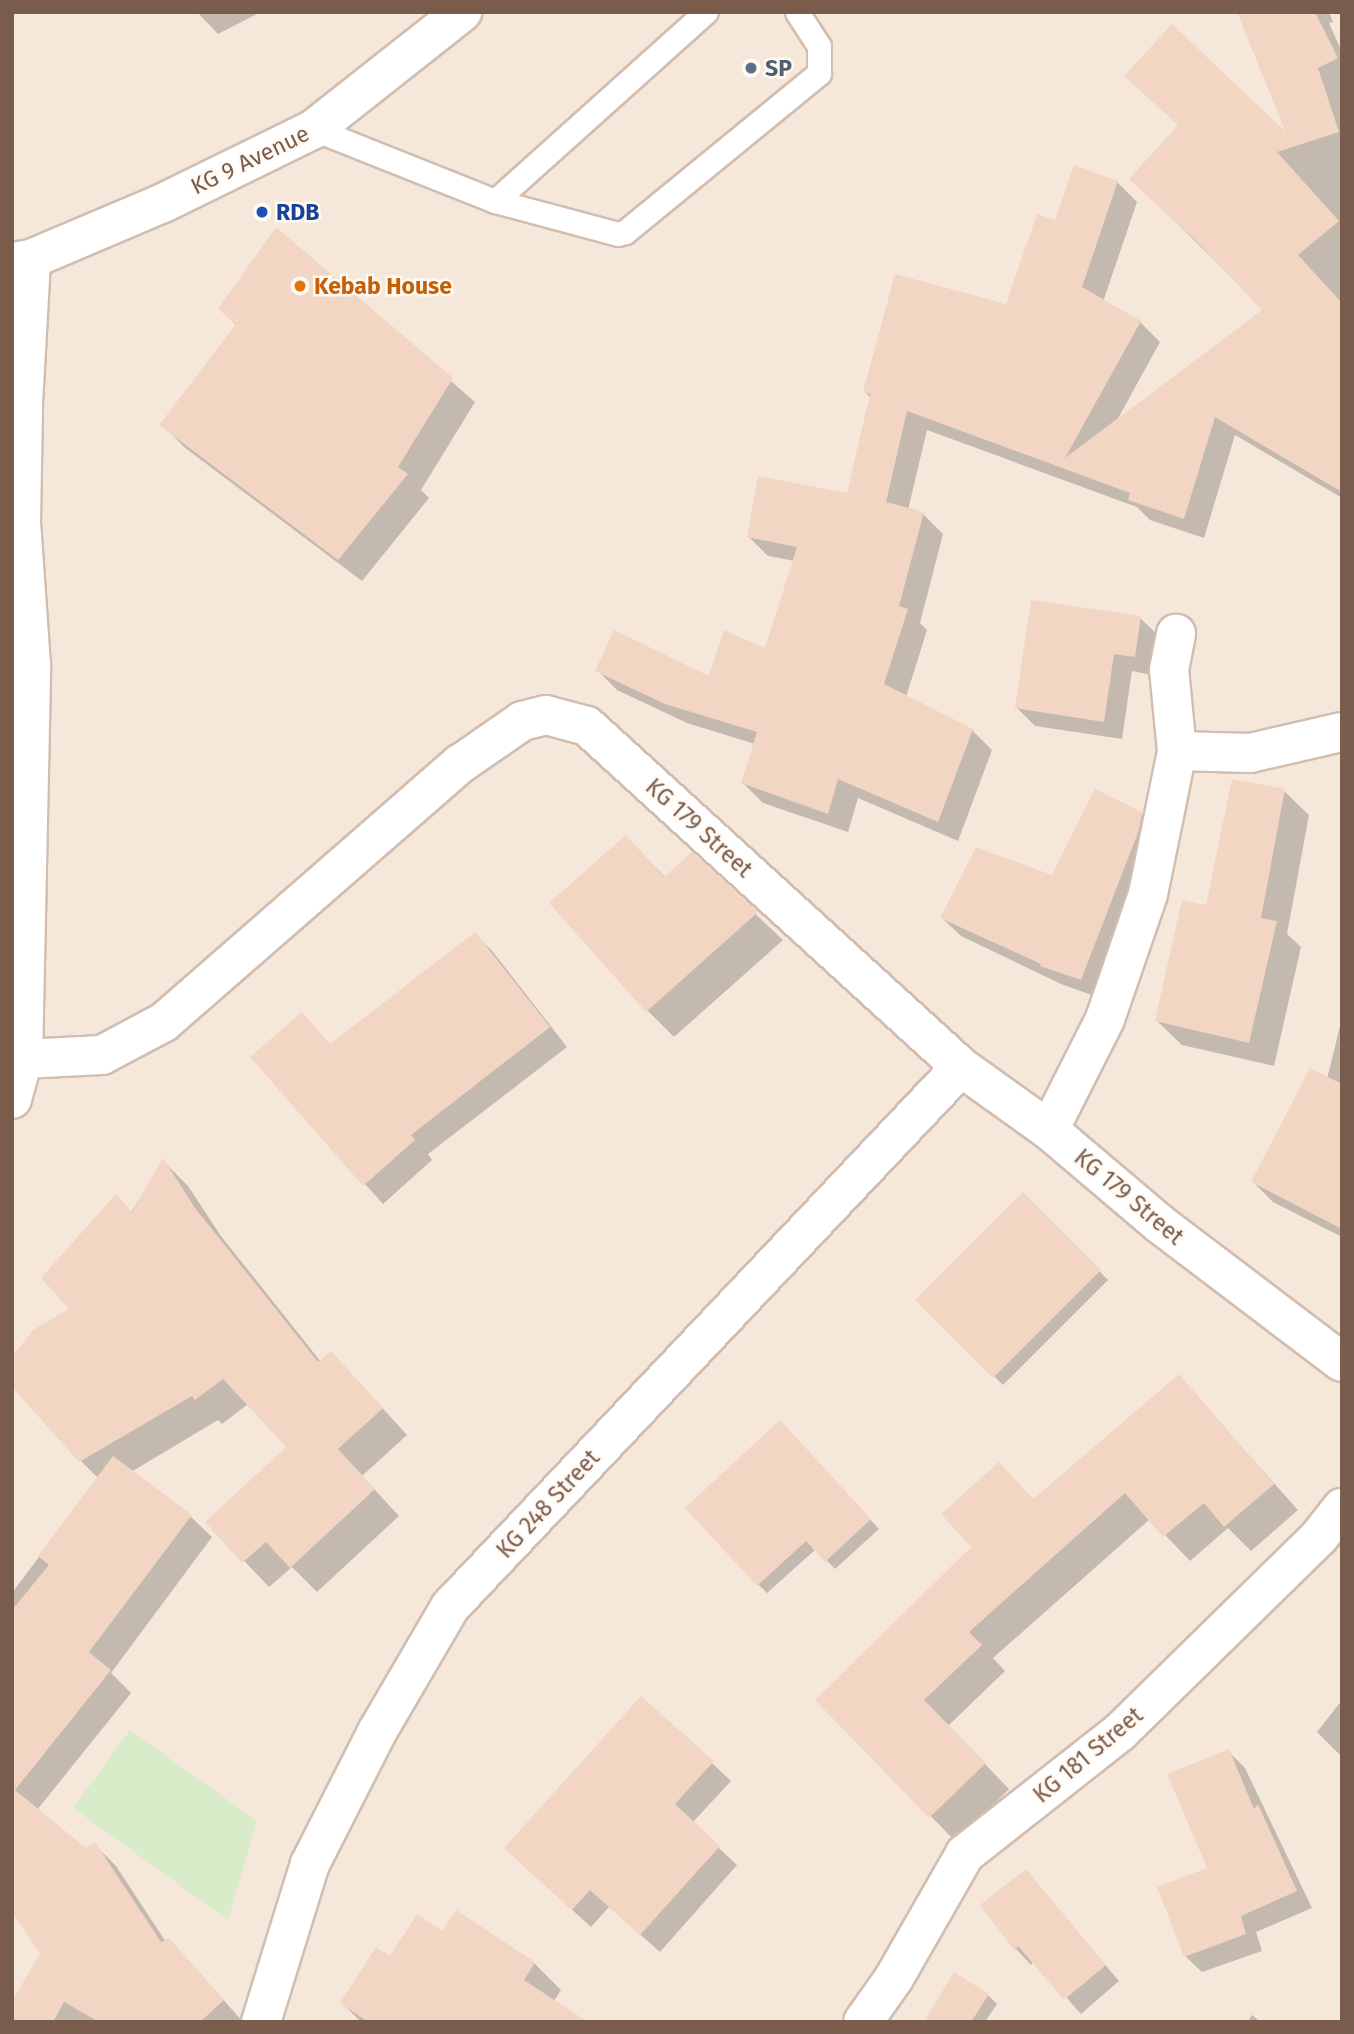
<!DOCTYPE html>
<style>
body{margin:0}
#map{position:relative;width:1354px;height:2034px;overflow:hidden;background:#fdf6ec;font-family:"Fira Sans",sans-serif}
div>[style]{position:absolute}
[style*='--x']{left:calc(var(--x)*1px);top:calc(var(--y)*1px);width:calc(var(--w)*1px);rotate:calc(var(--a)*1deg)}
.residential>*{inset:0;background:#f5e8da}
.green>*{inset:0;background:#d8ecc9}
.shadow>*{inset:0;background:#0003}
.building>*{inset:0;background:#f3d5c3}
.roads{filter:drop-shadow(2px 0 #d1beb0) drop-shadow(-2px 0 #d1beb0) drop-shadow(0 2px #d1beb0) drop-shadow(0 -2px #d1beb0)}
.lane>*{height:23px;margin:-11.5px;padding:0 11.5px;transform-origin:11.5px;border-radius:11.5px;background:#fff}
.street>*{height:38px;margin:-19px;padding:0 19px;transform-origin:19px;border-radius:19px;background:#fff}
.secondary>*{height:38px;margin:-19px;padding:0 19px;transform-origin:19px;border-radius:19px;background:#fff}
.dots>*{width:19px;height:19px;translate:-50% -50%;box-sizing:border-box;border:4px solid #fffaf3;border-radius:50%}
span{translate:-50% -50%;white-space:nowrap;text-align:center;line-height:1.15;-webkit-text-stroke:5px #fffaf3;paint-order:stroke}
.service-label{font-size:23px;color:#4e5e75;font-weight:700}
.left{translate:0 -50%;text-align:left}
.street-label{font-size:23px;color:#7a5c4d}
.transit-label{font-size:23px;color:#164399;font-weight:700}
.food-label{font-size:23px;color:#c56008;font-weight:700}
.frame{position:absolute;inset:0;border:14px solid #7a5c4d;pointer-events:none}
</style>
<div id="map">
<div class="residential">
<div style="clip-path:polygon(12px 12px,1342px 12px,1342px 2022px,12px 2022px)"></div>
</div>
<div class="green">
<div style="clip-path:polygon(130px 1730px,257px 1821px,228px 1920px,73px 1808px)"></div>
</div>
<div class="shadow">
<div style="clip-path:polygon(197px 12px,261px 12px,218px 34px)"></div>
<div style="clip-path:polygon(1239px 12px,1329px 12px,1333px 22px,1329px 23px,1342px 52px,1342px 498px,1235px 435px,1204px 538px,1150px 520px,1137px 507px,927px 430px,908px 510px,923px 514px,943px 534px,920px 623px,927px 630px,906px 697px,972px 730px,992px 750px,958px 841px,858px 798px,848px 832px,763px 803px,743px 783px,755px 744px,687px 723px,617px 690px,597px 670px,710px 678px,766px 651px,795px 561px,768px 556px,748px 536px,849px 496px,871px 398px,865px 392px,1008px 306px,1056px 223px,1117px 182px,1137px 202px,1103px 302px,1140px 322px,1160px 342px,1116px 422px,1265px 310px,1151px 198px,1290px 138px)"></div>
<div style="clip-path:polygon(276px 229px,475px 402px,421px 490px,429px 498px,362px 581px,184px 447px,162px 424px,237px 326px,220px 309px)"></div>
<div style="clip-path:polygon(1140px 618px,1159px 636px,1153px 675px,1132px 671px,1122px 739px,1035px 726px,1017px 708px)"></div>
<div style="clip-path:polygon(1284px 791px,1309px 815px,1287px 934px,1301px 947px,1274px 1066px,1182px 1045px,1157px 1021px,1207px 908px)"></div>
<div style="clip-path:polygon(1141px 814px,1160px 832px,1100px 998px,1061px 984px,961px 936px,942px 918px,1053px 877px)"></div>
<div style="clip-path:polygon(626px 837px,666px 878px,692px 854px,783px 940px,674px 1037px,647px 1010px)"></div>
<div style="clip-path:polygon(475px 934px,493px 952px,567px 1047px,428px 1154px,432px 1160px,383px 1204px,252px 1058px,331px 1045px)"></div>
<div style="clip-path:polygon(1342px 1018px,1342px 1237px,1273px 1202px,1253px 1182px,1327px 1079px)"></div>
<div style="clip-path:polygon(163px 1161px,188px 1186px,221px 1236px,321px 1362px,356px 1379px,407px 1435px,362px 1476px,399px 1516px,317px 1592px,292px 1567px,269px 1587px,207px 1522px,288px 1447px,248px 1404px,222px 1424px,218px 1420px,131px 1472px,190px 1516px,212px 1537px,111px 1673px,131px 1693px,37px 1810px,86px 1850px,94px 1844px,116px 1866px,166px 1942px,190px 1962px,243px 2022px,12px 2022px,43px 1954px,15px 1913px,12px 1917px,12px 1593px,98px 1478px,80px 1460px,71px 1309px)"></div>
<div style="clip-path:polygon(1023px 1195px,1108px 1280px,1003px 1385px,918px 1300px)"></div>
<div style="clip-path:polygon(1179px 1377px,1298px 1510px,1251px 1551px,1228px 1528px,1190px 1561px,1150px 1519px,993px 1658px,1005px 1671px,948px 1726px,1009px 1789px,956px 1842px,818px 1700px,973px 1547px,999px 1464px,1034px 1500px)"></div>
<div style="clip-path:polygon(788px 1432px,879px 1529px,835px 1569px,816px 1549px,767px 1593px,758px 1584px)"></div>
<div style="clip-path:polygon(1342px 1700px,1342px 1757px,1317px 1732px)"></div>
<div style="clip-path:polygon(1228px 1751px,1245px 1768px,1312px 1908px,1256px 1932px,1262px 1951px,1202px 1972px,1185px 1956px,1209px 1869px)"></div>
<div style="clip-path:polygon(712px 1763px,731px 1781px,692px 1823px,737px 1865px,660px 1952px,609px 1907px,591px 1927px,524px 1866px)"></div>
<div style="clip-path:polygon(1026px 1872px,1119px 1981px,1081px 2014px,1034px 1961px,1031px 1965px,1017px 1950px,982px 1906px)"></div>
<div style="clip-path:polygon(443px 1933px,534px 1963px,561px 1990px,554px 2001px,578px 2022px,361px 2022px,342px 2003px,390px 1959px)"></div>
<div style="clip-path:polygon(988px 1995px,997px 2004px,985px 2022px,930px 2022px)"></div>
<div style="clip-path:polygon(1252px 2015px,1261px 2022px,1248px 2022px)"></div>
</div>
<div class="building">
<div style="clip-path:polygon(1237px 12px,1315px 12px,1338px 58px,1318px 68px,1339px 132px,1277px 152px,1339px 221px,1298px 255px,1342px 303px,1342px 492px,1215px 417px,1184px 519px,1128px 500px,1130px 493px,907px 411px,886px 502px,924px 512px,899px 606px,908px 609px,884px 684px,973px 729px,938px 822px,838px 779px,828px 814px,741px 783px,757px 732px,665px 704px,595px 671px,614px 630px,709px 676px,724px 630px,765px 648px,797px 547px,747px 537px,758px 476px,847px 493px,870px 394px,863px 392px,895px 274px,1006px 304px,1037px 214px,1055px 220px,1074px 165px,1118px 181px,1082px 287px,1141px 321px,1065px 458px,1262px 310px,1198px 243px,1129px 179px,1178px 125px,1124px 76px,1172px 24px,1285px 131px)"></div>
<div style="clip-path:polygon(276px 227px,453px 378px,398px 467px,408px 474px,338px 560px,159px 425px,236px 324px,218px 309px)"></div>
<div style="clip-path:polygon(1031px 600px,1141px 616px,1135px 657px,1114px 654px,1104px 722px,1015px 708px)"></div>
<div style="clip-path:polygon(1232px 779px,1285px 789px,1261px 918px,1277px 921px,1249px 1043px,1155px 1021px,1182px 900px,1206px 905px)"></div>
<div style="clip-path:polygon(1095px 789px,1142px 812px,1139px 830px,1081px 980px,1040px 966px,1041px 964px,940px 918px,976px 847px,1052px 875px)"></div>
<div style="clip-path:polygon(626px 835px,664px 877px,692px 852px,758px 912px,646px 1012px,549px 903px)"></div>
<div style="clip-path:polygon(475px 932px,550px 1027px,411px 1135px,415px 1140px,363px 1186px,250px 1057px,302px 1012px,330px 1044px)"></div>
<div style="clip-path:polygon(1310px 1068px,1342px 1084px,1342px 1229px,1251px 1182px)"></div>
<div style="clip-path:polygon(163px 1158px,195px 1208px,318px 1362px,331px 1351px,383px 1408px,338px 1449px,375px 1489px,290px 1568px,266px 1542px,242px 1563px,205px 1522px,286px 1447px,223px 1379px,195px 1400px,192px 1396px,79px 1462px,12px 1387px,12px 1357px,33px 1330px,69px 1309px,41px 1278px,116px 1194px,132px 1212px)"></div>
<div style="clip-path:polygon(1023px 1192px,1101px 1270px,993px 1378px,915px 1300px)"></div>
<div style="clip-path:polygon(1179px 1374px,1274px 1484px,1224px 1527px,1204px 1503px,1163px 1537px,1125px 1493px,969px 1632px,982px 1645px,924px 1700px,986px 1763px,929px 1818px,815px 1700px,971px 1547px,941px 1514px,999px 1462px,1033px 1499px)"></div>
<div style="clip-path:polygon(780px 1420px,871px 1519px,825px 1562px,806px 1541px,757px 1586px,685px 1508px)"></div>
<div style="clip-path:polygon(113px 1456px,192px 1515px,89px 1652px,111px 1670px,15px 1790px,86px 1848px,95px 1842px,161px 1942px,169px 1938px,224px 2000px,200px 2022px,99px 2022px,64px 2002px,53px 2022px,12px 2022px,12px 2001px,40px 1954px,12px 1912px,12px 1610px,49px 1565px,38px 1556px)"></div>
<div style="clip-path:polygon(641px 1696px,714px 1761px,675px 1804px,720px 1846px,640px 1935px,590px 1890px,572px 1910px,504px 1848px)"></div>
<div style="clip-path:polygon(1229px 1749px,1254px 1809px,1258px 1804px,1297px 1891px,1241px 1916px,1246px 1934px,1184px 1957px,1157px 1887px,1207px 1868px,1167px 1774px)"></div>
<div style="clip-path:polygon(1026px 1869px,1106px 1965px,1064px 2000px,1018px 1946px,1015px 1951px,980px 1905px)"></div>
<div style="clip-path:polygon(456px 1910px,535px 1962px,524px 1980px,588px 2022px,368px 2022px,340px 2003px,376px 1947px,390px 1956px,417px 1914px,442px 1931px)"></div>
<div style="clip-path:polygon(954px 1972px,989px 1994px,971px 2022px,924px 2022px)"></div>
</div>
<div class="roads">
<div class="lane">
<div style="--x:314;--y:129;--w:195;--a:21.7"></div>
<div style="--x:495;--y:201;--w:127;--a:15"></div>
<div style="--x:618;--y:234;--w:7;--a:-16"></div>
<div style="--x:625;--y:232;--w:251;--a:-39.3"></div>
<div style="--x:819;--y:73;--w:27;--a:-90"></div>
<div style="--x:819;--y:46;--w:40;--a:-122.9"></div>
<div style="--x:495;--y:201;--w:283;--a:-41.9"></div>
</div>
<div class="street">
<div style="--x:1177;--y:751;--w:73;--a:1.6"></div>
<div style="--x:1250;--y:753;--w:94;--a:-12.9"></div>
<div style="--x:23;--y:1059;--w:79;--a:-2.9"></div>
<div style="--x:102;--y:1055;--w:70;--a:-28"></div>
<div style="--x:164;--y:1022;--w:393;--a:-41.1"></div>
<div style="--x:460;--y:764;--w:75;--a:-34.7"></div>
<div style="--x:522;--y:721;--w:25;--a:-14"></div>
<div style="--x:546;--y:715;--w:42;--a:15"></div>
<div style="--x:587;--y:726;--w:506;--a:42.36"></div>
<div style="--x:961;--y:1067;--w:108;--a:35.6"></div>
<div style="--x:1049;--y:1130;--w:145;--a:40.3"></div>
<div style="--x:1160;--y:1224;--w:228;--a:37.2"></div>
<div style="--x:1049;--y:1130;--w:124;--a:-63.2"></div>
<div style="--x:1105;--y:1019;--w:132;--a:-71"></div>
<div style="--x:1148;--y:894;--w:146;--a:-78.5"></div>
<div style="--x:1177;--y:751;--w:81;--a:-95.6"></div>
<div style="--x:1169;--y:670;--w:37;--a:-79"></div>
<div style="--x:261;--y:2022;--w:165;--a:-72.8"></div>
<div style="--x:310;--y:1864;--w:148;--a:-63.1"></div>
<div style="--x:377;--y:1732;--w:145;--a:-59.7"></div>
<div style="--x:450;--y:1607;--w:743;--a:-46.58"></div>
<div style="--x:863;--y:2022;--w:54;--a:-54.8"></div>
<div style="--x:894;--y:1978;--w:143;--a:-60.2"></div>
<div style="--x:965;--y:1854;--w:197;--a:-38.2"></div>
<div style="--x:1120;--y:1732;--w:279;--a:-44.4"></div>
<div style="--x:1319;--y:1537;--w:37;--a:-52"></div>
</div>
<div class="secondary">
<div style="--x:12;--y:262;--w:19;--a:-9"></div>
<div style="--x:31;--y:259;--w:143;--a:-23"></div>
<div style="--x:163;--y:203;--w:168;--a:-26.1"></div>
<div style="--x:314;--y:129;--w:189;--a:-38.3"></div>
<div style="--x:12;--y:1099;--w:41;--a:-74.6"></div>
<div style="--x:23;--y:1059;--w:394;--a:-88.8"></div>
<div style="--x:31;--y:665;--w:142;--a:-94"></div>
<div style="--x:21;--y:523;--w:119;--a:-89"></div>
<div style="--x:23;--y:404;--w:145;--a:-86.8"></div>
</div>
</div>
<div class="dots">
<div style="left:751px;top:68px;background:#5c6f8a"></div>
<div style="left:262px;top:212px;background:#1a4fb4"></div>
<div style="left:300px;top:286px;background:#e8710a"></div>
</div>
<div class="service-label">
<span class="left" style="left:765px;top:68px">SP</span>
</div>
<div class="street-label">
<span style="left:250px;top:160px;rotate:-26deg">KG 9 Avenue</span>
<span style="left:699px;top:828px;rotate:42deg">KG 179 Street</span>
<span style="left:1129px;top:1197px;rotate:40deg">KG 179 Street</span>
<span style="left:548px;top:1504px;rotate:-47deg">KG 248 Street</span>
<span style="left:1088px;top:1755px;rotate:-40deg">KG 181 Street</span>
</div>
<div class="transit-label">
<span class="left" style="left:276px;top:212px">RDB</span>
</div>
<div class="food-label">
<span class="left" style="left:314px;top:286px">Kebab House</span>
</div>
<div class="frame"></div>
</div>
